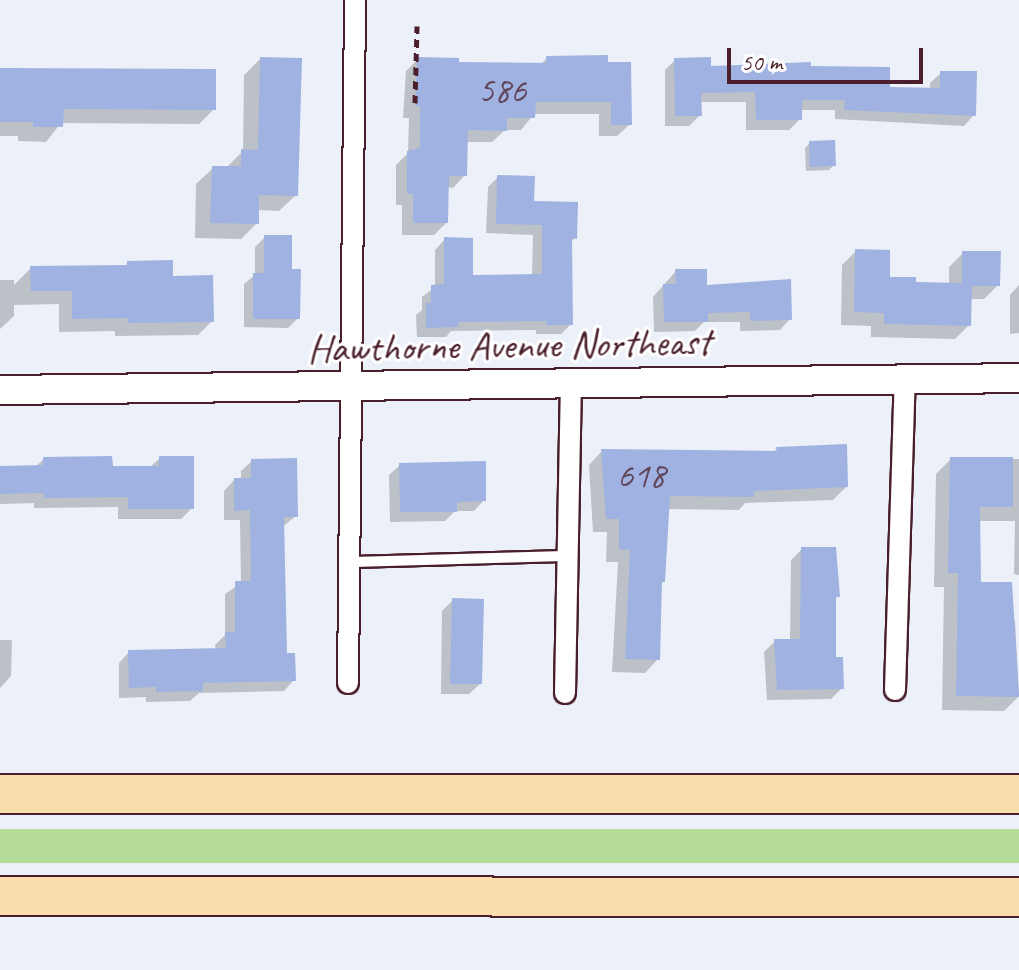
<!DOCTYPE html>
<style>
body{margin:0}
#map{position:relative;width:1019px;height:970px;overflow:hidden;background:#ecf0f9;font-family:Caveat,sans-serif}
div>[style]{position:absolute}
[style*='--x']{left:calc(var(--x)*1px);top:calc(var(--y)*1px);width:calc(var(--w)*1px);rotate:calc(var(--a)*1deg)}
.green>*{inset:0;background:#b4dc98}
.shadow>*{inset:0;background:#0003}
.building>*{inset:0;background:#a0b2e1}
.path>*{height:5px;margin-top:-2.5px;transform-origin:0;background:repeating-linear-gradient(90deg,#4a1f2b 0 8px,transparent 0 14px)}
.roads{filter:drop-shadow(2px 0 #4a1f2b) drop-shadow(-2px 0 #4a1f2b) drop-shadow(0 2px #4a1f2b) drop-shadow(0 -2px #4a1f2b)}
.service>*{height:10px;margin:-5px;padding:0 5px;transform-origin:5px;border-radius:5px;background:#fff}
.minor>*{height:20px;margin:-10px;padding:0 10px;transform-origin:10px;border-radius:10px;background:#fff}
.secondary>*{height:28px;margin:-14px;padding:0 14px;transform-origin:14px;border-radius:14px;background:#fff}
.motorway>*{height:38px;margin:-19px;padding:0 19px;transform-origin:19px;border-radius:19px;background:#faddab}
span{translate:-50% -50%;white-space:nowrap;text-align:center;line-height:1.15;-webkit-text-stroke:6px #fff;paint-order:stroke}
.number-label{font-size:36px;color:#604458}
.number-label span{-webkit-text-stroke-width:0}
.street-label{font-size:40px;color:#4a1f2b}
.scale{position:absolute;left:727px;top:48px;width:196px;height:36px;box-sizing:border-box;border:4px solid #4a1f2b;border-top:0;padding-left:10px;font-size:24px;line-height:28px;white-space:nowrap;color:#4a1f2b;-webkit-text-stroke:6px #fff;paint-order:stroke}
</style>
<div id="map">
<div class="green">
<div style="clip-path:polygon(0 829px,1019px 829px,1019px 863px,0 863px)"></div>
</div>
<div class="shadow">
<div style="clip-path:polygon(606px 57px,630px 124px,617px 136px,599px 136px,599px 114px,534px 114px,521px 130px,505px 130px,492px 142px,466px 142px,465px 175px,453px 188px,447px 187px,446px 223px,434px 235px,402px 235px,402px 205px,396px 205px,396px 165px,408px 153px,409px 118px,403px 118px,406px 71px,418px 59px,457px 64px,540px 65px,547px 58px)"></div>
<div style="clip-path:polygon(260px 59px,296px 195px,279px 211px,257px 210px,257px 223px,241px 239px,195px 238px,196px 184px,213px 168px,226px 168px,243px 151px,244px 75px)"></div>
<div style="clip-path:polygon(675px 60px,709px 68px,809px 68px,888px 89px,930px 90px,930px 83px,941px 73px,974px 115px,964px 126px,835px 119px,835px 110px,800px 110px,800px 119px,789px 130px,746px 130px,746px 102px,700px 102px,700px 115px,689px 126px,665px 126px,665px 70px)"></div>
<div style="clip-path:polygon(0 71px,214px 109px,199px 124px,61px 123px,46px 142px,18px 141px,18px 136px,0 136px)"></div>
<div style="clip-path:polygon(810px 143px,834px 165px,829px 170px,806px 171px,805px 148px)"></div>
<div style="clip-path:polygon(498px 177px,575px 238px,570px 243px,571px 324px,561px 334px,536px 334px,536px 330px,451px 331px,446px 337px,417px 337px,416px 315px,422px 310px,422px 297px,435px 287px,435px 250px,445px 239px,471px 277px,532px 276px,533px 235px,486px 233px,488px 187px)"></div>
<div style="clip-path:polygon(265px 237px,290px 271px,298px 318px,288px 328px,244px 327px,244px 284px,255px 275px,255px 247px)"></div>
<div style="clip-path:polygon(856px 251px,888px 279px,949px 285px,949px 267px,963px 253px,998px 285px,984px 299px,970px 299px,969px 325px,955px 339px,871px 337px,871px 326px,841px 325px,842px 265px)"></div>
<div style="clip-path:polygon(128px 263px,171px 278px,212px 321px,198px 335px,115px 336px,115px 331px,59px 332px,59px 304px,14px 305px,14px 316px,0 329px,0 280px,14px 280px,14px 285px,31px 268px,124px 267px)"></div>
<div style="clip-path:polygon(676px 271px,705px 287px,790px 319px,780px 330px,740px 331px,740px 322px,704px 322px,695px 331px,654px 332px,653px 297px)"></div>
<div style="clip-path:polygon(1019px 285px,1019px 333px,1010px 334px,1010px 295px)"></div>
<div style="clip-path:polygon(777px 448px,846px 487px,833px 500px,745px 503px,739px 510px,667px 509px,663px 581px,660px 585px,658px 659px,645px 673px,612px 672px,618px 562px,606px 562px,607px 532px,593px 532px,589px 465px,602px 451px,773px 453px)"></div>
<div style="clip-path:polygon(160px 458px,192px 508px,181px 519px,118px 519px,118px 507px,34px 508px,34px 503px,0 504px,0 468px,35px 467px,44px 459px,111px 468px,149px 468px)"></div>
<div style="clip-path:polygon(951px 459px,1019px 459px,1019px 575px,1014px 574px,1015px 521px,978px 521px,979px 584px,1010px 621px,1015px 621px,1019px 696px,1004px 711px,942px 710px,944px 587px,934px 587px,936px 474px)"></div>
<div style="clip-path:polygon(252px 461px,296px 516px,282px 527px,285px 655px,294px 680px,284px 691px,199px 693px,190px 701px,146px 702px,146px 697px,119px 698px,119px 663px,129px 652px,216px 651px,215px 645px,225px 635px,225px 594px,241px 583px,240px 520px,224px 520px,224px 491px,234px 480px,241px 480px,241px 471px)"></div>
<div style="clip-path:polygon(400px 465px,484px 500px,474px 511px,455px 511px,445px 521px,390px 522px,389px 475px)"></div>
<div style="clip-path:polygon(802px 549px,838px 596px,834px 600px,834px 659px,842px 688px,831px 699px,767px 700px,764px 652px,775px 641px,790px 641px,791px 560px)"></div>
<div style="clip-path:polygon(453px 600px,480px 684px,469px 694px,441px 694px,442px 611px)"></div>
<div style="clip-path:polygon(0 640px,12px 640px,11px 676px,0 688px)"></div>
</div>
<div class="building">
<div style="clip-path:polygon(608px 55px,608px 62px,631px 62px,632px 125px,611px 125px,611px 102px,536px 102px,535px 118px,507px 118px,507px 131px,468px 130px,467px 176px,449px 176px,448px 223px,413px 223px,413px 194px,407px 194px,407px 151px,420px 148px,420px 106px,415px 106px,417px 57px,459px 58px,459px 62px,546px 63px,546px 56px)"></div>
<div style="clip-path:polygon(260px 57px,302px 58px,298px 196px,259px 195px,259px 224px,210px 223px,212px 166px,241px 166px,241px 149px,258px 150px)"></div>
<div style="clip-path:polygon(711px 57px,711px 66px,811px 62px,811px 66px,890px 67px,890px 87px,940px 88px,940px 71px,977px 71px,976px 116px,844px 110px,845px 100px,802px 100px,802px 120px,756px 120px,755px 92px,701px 93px,702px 116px,675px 116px,674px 58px)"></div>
<div style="clip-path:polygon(0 68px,216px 69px,216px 110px,64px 109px,63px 127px,33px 127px,33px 122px,0 122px)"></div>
<div style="clip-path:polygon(835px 140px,836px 166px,810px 167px,809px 141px)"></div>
<div style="clip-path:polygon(497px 175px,535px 176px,534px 201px,578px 202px,577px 239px,572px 238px,573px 325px,546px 325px,546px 321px,458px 322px,458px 327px,426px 328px,426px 303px,431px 303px,431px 285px,444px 284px,444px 237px,473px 238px,473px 275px,542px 274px,542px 225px,496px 224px)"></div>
<div style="clip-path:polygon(264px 235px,292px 235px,292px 269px,301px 269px,300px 319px,253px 319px,253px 273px,264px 273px)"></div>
<div style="clip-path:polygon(855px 249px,890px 250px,890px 277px,916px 277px,916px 282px,962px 283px,962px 251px,1001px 251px,1000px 286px,972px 286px,971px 326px,884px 324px,884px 313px,854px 312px)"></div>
<div style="clip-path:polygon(173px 260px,173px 276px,213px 275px,214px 322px,128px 323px,128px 318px,72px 319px,72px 291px,31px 291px,30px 266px,127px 265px,127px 261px)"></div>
<div style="clip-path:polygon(675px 269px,707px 269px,707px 285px,791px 279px,792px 320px,750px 321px,750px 312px,708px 313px,708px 322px,664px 322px,663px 284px,676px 284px)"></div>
<div style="clip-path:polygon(847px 444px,848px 487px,754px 491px,754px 497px,670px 496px,665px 582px,662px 582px,660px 660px,625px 659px,630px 550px,619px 549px,619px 519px,606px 519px,601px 449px,777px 451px,776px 447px)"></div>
<div style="clip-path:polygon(112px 456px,113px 466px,159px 466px,159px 456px,194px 456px,194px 509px,128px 509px,128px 497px,44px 498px,43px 493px,0 494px,0 466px,43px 465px,43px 457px)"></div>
<div style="clip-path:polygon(950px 457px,1013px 457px,1013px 507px,980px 507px,981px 582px,1012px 582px,1019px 697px,956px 696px,958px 573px,948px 573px)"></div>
<div style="clip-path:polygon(297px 458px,298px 517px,284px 517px,287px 653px,295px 653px,296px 681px,203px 683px,203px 691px,156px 692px,156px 687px,129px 688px,128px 650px,226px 648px,225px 632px,235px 632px,235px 581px,251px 581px,250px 510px,234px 511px,234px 478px,251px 478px,251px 459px)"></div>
<div style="clip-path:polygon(486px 461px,486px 501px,457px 502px,457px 512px,400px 512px,399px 463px)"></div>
<div style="clip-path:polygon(801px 547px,836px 547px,840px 597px,836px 597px,836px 657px,843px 657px,844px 689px,777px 690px,774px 639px,800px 639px)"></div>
<div style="clip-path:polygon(452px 598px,484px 599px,482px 684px,450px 684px)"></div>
</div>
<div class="path">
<div style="--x:415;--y:103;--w:77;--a:-88.5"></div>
</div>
<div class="roads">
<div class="service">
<div style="--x:349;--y:562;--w:219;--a:-1.6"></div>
</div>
<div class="minor">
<div style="--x:348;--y:683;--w:683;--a:-89.41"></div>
<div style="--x:895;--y:690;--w:310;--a:-88.2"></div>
<div style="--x:565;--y:693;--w:309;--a:-88.9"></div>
</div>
<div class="secondary">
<div style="--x:0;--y:390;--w:1019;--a:-0.67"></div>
</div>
<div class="motorway">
<div style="--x:0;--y:794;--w:1019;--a:0"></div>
<div style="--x:0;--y:896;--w:1019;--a:0.06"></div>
</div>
</div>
<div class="number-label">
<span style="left:502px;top:91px">586</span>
<span style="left:641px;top:476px">618</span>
</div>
<div class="street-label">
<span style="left:509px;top:345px;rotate:-1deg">Hawthorne Avenue Northeast</span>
</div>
<div class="scale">50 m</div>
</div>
